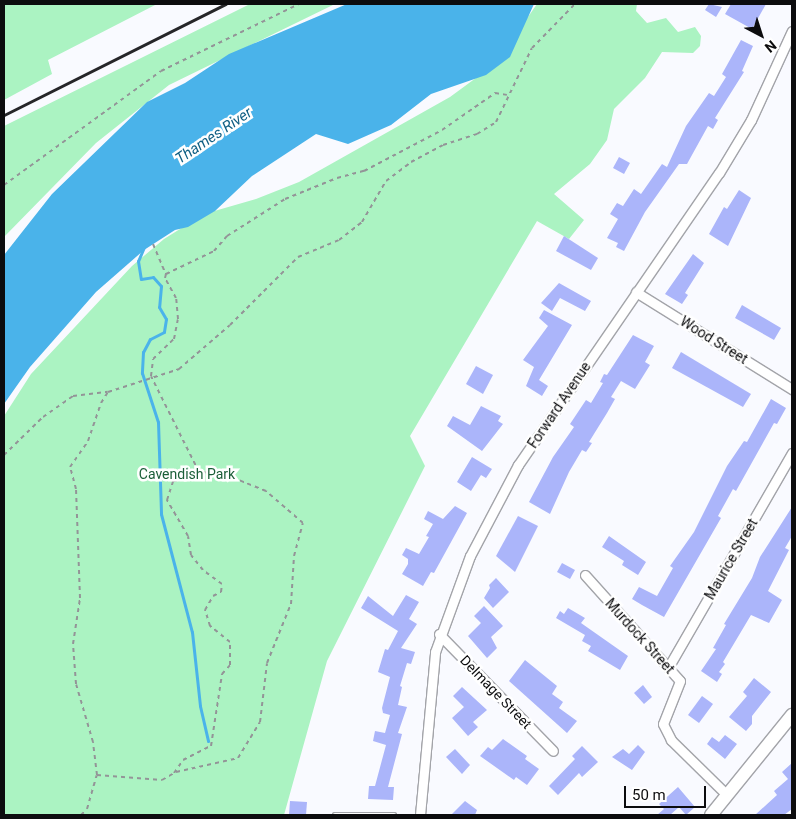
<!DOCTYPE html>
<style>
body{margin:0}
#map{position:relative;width:796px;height:819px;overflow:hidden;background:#f9faff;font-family:Roboto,sans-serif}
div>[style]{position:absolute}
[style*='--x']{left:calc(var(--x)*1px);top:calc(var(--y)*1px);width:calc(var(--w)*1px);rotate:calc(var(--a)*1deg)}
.green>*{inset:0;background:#abf3c2}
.water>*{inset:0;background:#4ab3ea}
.stream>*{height:3px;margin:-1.5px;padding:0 1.5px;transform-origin:1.5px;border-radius:1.5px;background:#4ab3ea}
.building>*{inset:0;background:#abb5fa}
.path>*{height:2px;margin-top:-1px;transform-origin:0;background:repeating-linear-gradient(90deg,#939497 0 4px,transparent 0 8px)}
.roads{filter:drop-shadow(1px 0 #a3a4a9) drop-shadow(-1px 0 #a3a4a9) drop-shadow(0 1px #a3a4a9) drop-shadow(0 -1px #a3a4a9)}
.service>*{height:4.5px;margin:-2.25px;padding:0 2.25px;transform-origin:2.25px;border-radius:2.25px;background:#fff}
.minor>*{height:9px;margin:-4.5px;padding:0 4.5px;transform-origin:4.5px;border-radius:4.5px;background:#fff}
.secondary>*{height:12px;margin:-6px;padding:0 6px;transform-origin:6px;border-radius:6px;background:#fff}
.rail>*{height:3px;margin:-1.5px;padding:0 1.5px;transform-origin:1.5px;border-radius:1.5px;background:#262629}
span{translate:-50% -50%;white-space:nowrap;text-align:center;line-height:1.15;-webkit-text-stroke:5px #fff;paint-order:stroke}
.street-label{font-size:14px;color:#0c0c0e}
.park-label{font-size:14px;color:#1a5e38}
.water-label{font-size:15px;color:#0f5f84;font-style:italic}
.frame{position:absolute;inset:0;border:5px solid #0c0c0e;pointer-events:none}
.north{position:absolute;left:736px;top:10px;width:50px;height:50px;-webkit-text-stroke:4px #fff;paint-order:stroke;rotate:140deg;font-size:14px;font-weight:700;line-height:20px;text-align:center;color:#0c0c0e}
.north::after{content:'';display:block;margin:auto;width:18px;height:22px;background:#0c0c0e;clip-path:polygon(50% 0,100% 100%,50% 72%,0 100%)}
.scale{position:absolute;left:624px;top:786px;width:82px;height:22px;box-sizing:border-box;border:2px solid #0c0c0e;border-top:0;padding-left:6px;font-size:15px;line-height:18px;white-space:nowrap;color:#0c0c0e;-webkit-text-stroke:4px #fff;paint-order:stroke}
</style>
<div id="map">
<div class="green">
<div style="clip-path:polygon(4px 4px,157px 4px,48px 60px,52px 74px,4px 100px)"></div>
<div style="clip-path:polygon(250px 4px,335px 4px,169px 85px,96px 143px,4px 237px,4px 126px)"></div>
<div style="clip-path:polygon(537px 4px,637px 4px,636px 11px,647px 23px,666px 18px,678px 32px,695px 27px,701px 36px,700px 46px,693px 53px,662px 52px,645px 78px,614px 109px,607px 140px,590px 164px,554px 194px,584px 220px,569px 239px,537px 221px,413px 431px,410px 436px,425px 466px,327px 661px,284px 815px,4px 815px,4px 416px,31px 374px,132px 266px,164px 239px,204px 214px,256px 199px,299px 182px,450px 97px,495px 64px)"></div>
</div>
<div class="water">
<div style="clip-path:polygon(347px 4px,534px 4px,510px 57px,486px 75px,431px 94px,391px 125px,348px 144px,316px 134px,252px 176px,215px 211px,188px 227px,175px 230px,144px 250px,96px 292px,30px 367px,4px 404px,4px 255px,52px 194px,147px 102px,185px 83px,229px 54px)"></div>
</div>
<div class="stream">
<div style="--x:144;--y:247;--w:15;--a:113"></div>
<div style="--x:138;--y:261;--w:18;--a:81"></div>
<div style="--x:141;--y:279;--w:12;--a:-9"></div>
<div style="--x:153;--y:277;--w:12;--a:48"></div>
<div style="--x:161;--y:286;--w:21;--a:95"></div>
<div style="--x:159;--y:307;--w:14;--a:60"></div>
<div style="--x:166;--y:319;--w:13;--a:99"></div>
<div style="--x:164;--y:332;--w:16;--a:153"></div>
<div style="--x:150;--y:339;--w:15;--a:118"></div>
<div style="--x:143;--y:352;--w:21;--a:93"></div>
<div style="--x:142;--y:373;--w:52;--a:71.9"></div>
<div style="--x:158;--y:422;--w:92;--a:88.1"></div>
<div style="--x:161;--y:514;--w:122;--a:75.3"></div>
<div style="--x:192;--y:632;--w:74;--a:83.8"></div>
<div style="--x:200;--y:706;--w:36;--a:77"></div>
</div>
<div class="building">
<div style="clip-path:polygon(709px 4px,722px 7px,716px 17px,705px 10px)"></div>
<div style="clip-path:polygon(731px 4px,766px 4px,752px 29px,725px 14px)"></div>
<div style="clip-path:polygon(741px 40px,753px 46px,742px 71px,744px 72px,715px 118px,718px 120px,713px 129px,708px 126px,687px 164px,679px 164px,645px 212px,624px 251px,616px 247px,618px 243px,607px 238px,618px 219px,610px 214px,617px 203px,623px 206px,634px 189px,641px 194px,662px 164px,667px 167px,686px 126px,709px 93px,714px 96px,726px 77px,722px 74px)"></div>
<div style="clip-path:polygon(619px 157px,630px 163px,624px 174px,613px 168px)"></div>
<div style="clip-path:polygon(739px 190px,751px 198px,728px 246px,709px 234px,724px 207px,727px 209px)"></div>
<div style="clip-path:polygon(564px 236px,598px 258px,591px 270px,556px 251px)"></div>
<div style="clip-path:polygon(693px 254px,704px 263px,685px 293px,688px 295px,682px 304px,665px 294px)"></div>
<div style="clip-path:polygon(559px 283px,591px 301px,585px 311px,560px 298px,552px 311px,541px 303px)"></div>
<div style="clip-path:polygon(742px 305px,781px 328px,774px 340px,735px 318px)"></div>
<div style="clip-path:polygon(544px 310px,572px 325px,539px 380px,548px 386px,542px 396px,526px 386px,534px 367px,523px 360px,548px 326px,539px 318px)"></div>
<div style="clip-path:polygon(633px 335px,654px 346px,645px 362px,650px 365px,635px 389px,621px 381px,611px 397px,615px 399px,607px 413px,589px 442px,592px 443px,586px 452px,582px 450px,569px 472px,550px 514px,529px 502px,553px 457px,574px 427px,570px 424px,586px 400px,591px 403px,603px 383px,600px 382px,604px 374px,607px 375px)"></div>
<div style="clip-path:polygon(681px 352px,751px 394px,743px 407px,672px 368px)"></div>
<div style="clip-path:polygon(476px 366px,493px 375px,483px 394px,466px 384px)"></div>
<div style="clip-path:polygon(771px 399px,786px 408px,777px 424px,774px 423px,736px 491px,733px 489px,718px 516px,721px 518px,664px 617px,642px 605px,632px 599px,639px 587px,657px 596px,673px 568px,670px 566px,694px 532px,727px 466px,744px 441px,747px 442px)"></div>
<div style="clip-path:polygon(481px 406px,501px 416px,498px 421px,503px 424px,482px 451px,447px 426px,453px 416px,470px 425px)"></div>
<div style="clip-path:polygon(472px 457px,492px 469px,486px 478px,481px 475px,471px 491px,457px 482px)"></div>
<div style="clip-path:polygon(455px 506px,467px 513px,434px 573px,431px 572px,423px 586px,402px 574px,408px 564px,408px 559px,402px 555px,406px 548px,419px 554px,429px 537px,426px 536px,433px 524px,424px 519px,428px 511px,443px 519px)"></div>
<div style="clip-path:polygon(792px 507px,792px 536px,785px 548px,789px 550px,768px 591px,782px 600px,769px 623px,751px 615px,723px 662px,725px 664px,719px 672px,722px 674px,717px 682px,701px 671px,716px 649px,713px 648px,726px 625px,724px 624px,752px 578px,760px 557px)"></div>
<div style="clip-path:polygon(518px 516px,538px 526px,515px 572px,496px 556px)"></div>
<div style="clip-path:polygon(609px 536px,646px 562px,638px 575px,622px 565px,624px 561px,602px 547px)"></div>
<div style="clip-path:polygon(562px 563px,575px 570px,570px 579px,557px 572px)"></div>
<div style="clip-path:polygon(496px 578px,509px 592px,493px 608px,484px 598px,490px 588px,489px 585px)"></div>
<div style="clip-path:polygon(406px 595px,419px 602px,409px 619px,417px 624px,401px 648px,415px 652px,411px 664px,407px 663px,400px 686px,402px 687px,398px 705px,407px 707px,398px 733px,402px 734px,388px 787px,394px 787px,393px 800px,368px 799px,369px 786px,375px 786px,386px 745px,373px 741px,375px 731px,385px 733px,390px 715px,383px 713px,382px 708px,390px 677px,378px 672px,385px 649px,388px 650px,398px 631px,361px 608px,368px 596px,393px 616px)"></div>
<div style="clip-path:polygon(484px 606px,503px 626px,491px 637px,497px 648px,487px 658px,468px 636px,481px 623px,474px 616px)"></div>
<div style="clip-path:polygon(568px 608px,585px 618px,581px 623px,628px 656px,620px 670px,588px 651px,591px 646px,582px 641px,585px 635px,556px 618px,560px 611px,564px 614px)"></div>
<div style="clip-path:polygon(525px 660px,557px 686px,552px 694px,563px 702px,559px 708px,577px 721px,567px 733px,509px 681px)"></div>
<div style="clip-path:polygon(754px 678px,771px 692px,752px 716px,752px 724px,746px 731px,729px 717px,747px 696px,743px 692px)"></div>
<div style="clip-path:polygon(643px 685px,652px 697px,644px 704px,634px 693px)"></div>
<div style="clip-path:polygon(462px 687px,487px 710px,473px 722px,478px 727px,468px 736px,452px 718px,464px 707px,453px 696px)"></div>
<div style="clip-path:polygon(702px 696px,713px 704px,699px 723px,688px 715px)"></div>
<div style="clip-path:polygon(725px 735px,737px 744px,725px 759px,707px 744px,712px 737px,719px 742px)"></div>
<div style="clip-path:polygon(503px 739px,527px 756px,525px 759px,539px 769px,527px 785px,516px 777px,514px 780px,480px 756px,488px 747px,492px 750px)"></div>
<div style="clip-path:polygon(638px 745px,645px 752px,632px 770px,612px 757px,623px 749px,629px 754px)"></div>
<div style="clip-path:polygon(582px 746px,598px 762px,582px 777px,579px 773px,558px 795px,549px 786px,575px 759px,572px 756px)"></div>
<div style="clip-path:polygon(455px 749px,470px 765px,462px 774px,446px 757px)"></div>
<div style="clip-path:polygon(792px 763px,792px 809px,784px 815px,755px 815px,777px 795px,774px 791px,788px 779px,782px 772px)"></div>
<div style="clip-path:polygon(678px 787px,695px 807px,686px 815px,679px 807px,670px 815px,657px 815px,664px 809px,659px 804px)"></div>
<div style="clip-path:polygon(290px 801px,307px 802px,306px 815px,289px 815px)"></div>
<div style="clip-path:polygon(465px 801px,477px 810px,475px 815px,451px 815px)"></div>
</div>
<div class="path">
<div style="--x:4;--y:185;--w:194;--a:-36"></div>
<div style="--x:161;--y:71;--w:153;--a:-25.9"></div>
<div style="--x:153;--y:244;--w:33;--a:67"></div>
<div style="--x:4;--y:455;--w:54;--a:-44.3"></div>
<div style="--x:43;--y:417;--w:37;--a:-35"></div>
<div style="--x:73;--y:396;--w:35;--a:-7"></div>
<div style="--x:176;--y:772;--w:64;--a:-12.7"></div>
<div style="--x:238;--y:758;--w:42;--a:-58.6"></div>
<div style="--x:260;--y:722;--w:59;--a:-83.2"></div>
<div style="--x:267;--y:663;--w:64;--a:-67.9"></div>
<div style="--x:291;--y:604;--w:48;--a:-86.4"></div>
<div style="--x:294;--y:556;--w:34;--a:-75"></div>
<div style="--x:303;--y:523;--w:49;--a:-139.1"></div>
<div style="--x:266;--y:491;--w:45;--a:-158"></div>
<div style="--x:224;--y:474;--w:25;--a:-175"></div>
<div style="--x:97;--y:775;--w:65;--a:4.4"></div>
<div style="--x:162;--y:780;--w:14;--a:-30"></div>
<div style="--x:174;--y:773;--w:16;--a:-55"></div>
<div style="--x:183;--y:760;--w:31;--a:-27"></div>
<div style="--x:211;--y:746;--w:73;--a:-81.3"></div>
<div style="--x:222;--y:674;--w:12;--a:-48"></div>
<div style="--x:230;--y:665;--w:23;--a:-90"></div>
<div style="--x:230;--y:642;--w:26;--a:-141"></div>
<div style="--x:210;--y:626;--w:17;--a:-107"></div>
<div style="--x:205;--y:610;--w:16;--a:-60"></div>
<div style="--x:213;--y:596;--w:9;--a:-27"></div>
<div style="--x:221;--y:592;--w:8;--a:-83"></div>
<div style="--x:222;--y:584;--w:24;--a:-144"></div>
<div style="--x:203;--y:570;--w:19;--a:-129"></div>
<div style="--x:191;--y:555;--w:19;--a:-99"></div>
<div style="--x:188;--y:536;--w:42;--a:-120.3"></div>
<div style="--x:167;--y:500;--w:20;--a:-72"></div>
<div style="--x:173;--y:481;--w:22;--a:-10"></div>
<div style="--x:195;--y:477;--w:6;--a:-51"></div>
<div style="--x:199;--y:472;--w:107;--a:-116.6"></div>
<div style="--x:151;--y:376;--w:17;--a:-83"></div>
<div style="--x:153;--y:359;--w:29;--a:-44"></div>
<div style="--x:174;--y:339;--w:20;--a:-79"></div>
<div style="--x:178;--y:319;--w:21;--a:-95"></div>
<div style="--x:176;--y:298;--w:23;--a:-119"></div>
<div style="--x:165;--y:278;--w:4;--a:-76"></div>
<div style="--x:166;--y:274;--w:53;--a:-25.6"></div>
<div style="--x:214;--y:251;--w:20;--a:-49"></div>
<div style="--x:227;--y:236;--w:69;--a:-32.5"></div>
<div style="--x:285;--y:199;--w:56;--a:-22"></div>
<div style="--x:337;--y:178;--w:28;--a:-15"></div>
<div style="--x:364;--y:171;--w:88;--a:-27.7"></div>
<div style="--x:442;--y:130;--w:65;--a:-34.9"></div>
<div style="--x:495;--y:93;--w:12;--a:9"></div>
<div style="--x:81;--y:815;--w:8;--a:-45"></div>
<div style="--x:87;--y:809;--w:35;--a:-74"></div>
<div style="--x:97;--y:775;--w:33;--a:-97"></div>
<div style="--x:93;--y:742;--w:60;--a:-106.3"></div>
<div style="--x:76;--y:684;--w:40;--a:-94.3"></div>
<div style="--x:73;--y:644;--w:47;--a:-81.3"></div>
<div style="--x:80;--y:598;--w:109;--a:-92.1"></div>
<div style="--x:76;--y:489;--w:23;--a:-105"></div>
<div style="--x:70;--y:467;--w:32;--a:-55"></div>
<div style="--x:88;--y:441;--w:40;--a:-71.1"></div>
<div style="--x:101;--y:403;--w:13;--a:-58"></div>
<div style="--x:108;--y:392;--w:75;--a:-17.9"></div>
<div style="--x:179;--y:369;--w:67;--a:-40.8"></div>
<div style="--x:230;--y:325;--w:96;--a:-45"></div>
<div style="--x:298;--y:257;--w:44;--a:-22.5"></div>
<div style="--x:339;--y:240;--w:29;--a:-38"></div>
<div style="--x:362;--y:222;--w:48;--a:-59.7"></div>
<div style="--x:386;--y:181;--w:31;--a:-37"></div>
<div style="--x:411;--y:162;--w:36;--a:-28"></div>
<div style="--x:443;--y:145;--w:36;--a:-18"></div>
<div style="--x:477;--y:134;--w:22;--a:-32"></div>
<div style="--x:496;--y:122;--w:82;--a:-64.1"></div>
<div style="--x:532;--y:48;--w:62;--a:-45.7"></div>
</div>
<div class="roads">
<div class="service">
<div style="--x:335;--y:815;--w:59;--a:0"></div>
</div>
<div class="minor">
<div style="--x:636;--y:292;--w:184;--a:31.9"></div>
<div style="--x:585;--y:575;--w:142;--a:48.1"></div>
<div style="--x:680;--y:681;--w:46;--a:111.6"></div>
<div style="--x:663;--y:724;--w:18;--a:63"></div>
<div style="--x:671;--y:740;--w:78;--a:44.5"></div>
<div style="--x:439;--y:634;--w:163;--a:45.7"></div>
<div style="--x:669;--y:666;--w:246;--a:-60"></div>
<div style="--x:420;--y:815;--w:164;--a:-84.7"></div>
<div style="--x:435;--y:652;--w:102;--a:-70"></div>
<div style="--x:470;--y:556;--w:103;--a:-62.2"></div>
<div style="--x:518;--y:465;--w:354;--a:-55.5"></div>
<div style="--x:719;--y:173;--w:62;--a:-58.9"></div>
<div style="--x:751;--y:120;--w:98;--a:-65.3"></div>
</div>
<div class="secondary">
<div style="--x:711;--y:815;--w:129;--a:-51"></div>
</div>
</div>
<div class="rail">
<div style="--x:4;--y:115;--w:248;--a:-26.6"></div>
</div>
<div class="street-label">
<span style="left:714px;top:340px;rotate:32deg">Wood Street</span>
<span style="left:559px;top:405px;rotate:-56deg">Forward Avenue</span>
<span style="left:731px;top:559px;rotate:-60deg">Maurice Street</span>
<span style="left:640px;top:636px;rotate:48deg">Murdock Street</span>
<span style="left:496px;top:692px;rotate:46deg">Delmage Street</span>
</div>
<div class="park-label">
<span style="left:187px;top:474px">Cavendish Park</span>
</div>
<div class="water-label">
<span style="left:214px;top:136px;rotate:-34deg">Thames River</span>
</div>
<div class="frame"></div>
<div class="north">N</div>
<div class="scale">50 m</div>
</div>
